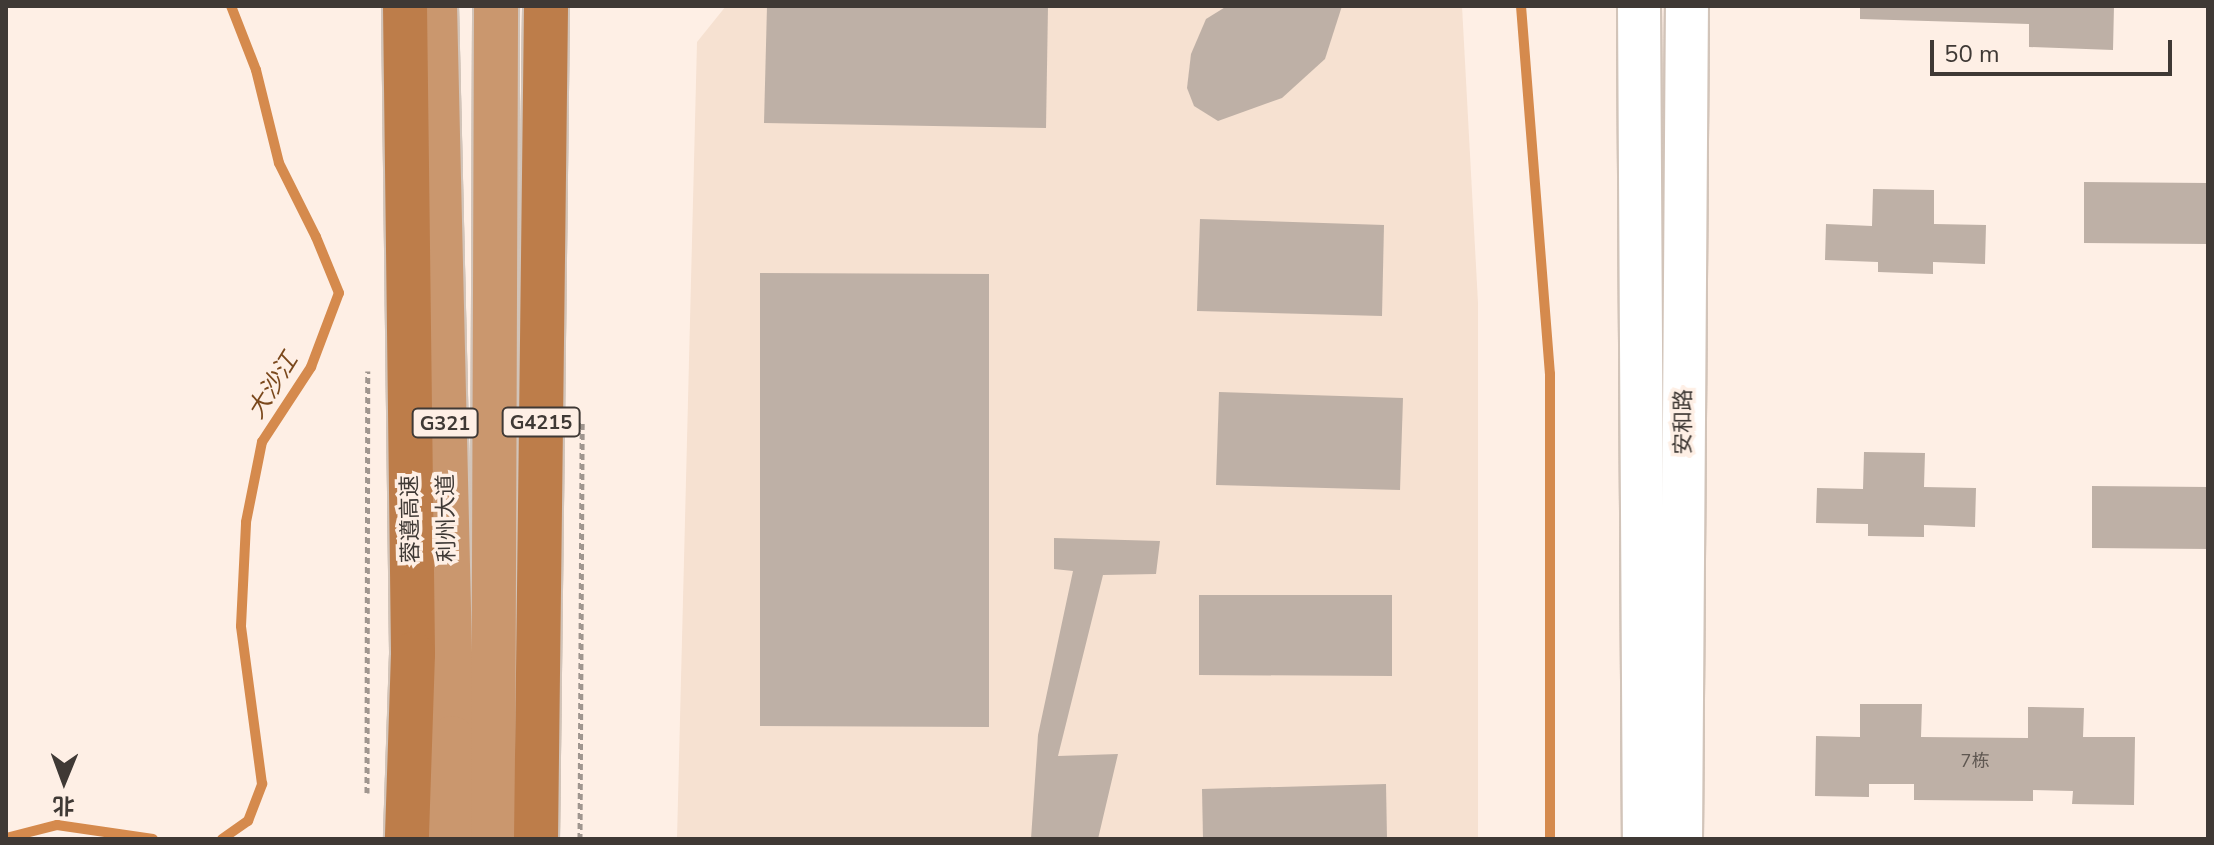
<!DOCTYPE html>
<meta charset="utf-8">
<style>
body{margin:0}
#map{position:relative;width:2214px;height:845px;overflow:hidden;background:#feefe5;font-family:"Nunito Sans","Noto Sans SC",sans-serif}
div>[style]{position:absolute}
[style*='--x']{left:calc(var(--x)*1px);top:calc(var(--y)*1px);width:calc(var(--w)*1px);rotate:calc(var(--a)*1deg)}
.built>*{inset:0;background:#f6e1d1}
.stream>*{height:10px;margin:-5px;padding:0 5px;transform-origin:5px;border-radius:5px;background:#d58a4d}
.building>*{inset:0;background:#beb0a6}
.path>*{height:5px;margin-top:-2.5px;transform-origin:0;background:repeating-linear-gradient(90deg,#a0968f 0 6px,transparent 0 10px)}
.roads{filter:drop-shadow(2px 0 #d2c4b9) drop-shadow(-2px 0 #d2c4b9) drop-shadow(0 2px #d2c4b9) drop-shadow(0 -2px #d2c4b9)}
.tertiary>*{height:42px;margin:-21px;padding:0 21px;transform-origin:21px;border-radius:21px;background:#fff}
.trunk>*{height:44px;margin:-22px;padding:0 22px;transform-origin:22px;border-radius:22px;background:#ca976e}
.motorway>*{height:44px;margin:-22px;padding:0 22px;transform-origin:22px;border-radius:22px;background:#bd7d4a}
span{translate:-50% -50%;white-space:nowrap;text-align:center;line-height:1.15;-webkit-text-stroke:7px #feefe5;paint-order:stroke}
.number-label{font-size:18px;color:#5f5751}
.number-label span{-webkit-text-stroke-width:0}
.shield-label span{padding:2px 6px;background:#feefe5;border:2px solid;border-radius:6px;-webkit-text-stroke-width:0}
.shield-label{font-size:20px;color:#3f3935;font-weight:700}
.street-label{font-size:22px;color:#3f3935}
.water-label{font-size:24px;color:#7a481c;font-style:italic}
.frame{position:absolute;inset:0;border:8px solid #3f3935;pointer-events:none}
.north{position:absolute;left:24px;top:741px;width:80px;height:80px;-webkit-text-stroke:6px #feefe5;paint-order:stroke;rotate:181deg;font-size:22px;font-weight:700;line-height:32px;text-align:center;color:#3f3935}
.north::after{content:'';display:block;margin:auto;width:28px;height:36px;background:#3f3935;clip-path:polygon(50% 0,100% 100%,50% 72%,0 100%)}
.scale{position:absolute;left:1930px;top:40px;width:242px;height:36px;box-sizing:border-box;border:4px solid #3f3935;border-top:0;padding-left:10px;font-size:24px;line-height:28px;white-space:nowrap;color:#3f3935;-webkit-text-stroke:6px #feefe5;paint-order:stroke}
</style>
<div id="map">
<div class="built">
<div style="clip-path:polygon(726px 6px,1462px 6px,1478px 303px,1478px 839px,677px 839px,697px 42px)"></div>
</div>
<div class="stream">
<div style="--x:1521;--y:6;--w:369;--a:85.5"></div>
<div style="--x:1550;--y:374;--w:465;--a:90"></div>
<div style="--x:6;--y:838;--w:53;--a:-14.3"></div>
<div style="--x:57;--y:825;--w:97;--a:8.3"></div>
<div style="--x:222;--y:839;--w:32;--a:-35"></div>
<div style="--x:248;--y:821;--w:40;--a:-69"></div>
<div style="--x:262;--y:784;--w:159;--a:-97.6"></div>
<div style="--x:241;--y:626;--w:104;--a:-87.2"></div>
<div style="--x:246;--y:522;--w:82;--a:-78.7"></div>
<div style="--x:262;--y:442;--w:90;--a:-56.8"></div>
<div style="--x:311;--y:367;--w:79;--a:-69.3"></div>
<div style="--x:339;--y:293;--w:61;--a:-112.3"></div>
<div style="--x:316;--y:237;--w:83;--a:-116.6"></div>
<div style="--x:279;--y:163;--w:96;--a:-103.9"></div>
<div style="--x:256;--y:70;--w:69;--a:-111.3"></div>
</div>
<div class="building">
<div style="clip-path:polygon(767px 6px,1048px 6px,1046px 128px,764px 123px)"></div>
<div style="clip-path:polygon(1227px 6px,1342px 6px,1325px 59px,1282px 98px,1218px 121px,1194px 106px,1187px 88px,1191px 54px,1206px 19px)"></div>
<div style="clip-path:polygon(1860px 6px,2114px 6px,2113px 50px,2029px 47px,2029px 24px,1860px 19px)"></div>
<div style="clip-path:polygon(2084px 182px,2208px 183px,2208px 244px,2084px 243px)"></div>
<div style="clip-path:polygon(1873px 189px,1934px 190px,1934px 224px,1986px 225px,1985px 264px,1933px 262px,1933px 274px,1878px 272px,1878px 262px,1825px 260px,1826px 224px,1872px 226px)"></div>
<div style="clip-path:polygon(1200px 219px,1384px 225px,1382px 316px,1197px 311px)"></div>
<div style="clip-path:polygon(760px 273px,989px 274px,989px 727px,760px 726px)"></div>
<div style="clip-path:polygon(1219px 392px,1403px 398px,1400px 490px,1216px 485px)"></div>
<div style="clip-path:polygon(1864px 452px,1925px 453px,1924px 487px,1976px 488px,1975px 527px,1924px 525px,1924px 537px,1868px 536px,1868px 524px,1816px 523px,1817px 488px,1863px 489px)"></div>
<div style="clip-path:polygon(2092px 486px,2208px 487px,2208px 549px,2092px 548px)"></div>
<div style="clip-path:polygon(1054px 538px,1160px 541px,1156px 574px,1103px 575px,1058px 756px,1118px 754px,1098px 839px,1031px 839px,1038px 735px,1073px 571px,1054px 569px)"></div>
<div style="clip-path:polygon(1199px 595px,1392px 595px,1392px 676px,1199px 675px)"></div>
<div style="clip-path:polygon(1860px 704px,1922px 704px,1921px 737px,2028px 738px,2028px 707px,2084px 708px,2083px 737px,2135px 737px,2134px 805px,2072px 804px,2073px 791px,2033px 790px,2033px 801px,1914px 800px,1914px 784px,1869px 784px,1869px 797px,1815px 796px,1816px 736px,1860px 737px)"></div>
<div style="clip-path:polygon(1386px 784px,1387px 839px,1203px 839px,1202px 789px)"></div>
</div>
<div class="path">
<div style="--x:367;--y:793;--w:422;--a:-89.9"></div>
<div style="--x:580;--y:839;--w:419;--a:-89.7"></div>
</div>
<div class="roads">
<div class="tertiary">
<div style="--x:1639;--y:6;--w:833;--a:89.66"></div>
<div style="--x:1681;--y:839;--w:833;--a:-89.59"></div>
</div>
<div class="trunk">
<div style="--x:435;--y:6;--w:732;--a:88.67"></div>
<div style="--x:452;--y:738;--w:101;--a:91.1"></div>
<div style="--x:493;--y:839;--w:833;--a:-89.79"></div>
</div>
<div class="motorway">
<div style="--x:405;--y:6;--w:648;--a:89.29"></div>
<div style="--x:413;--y:654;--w:185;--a:91.9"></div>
<div style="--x:536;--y:839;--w:833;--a:-89.31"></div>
</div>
</div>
<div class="number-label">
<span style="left:1975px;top:761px">7栋</span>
</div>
<div class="shield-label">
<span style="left:541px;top:422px">G4215</span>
<span style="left:445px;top:423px">G321</span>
</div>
<div class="street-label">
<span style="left:1684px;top:422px;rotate:-90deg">安和路</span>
<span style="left:447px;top:518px;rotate:-91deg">利州大道</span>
<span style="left:411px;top:519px;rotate:-91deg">蓉遵高速</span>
</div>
<div class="water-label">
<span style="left:273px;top:386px;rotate:-58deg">大沙江</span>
</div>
<div class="frame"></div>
<div class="north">北</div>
<div class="scale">50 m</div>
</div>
